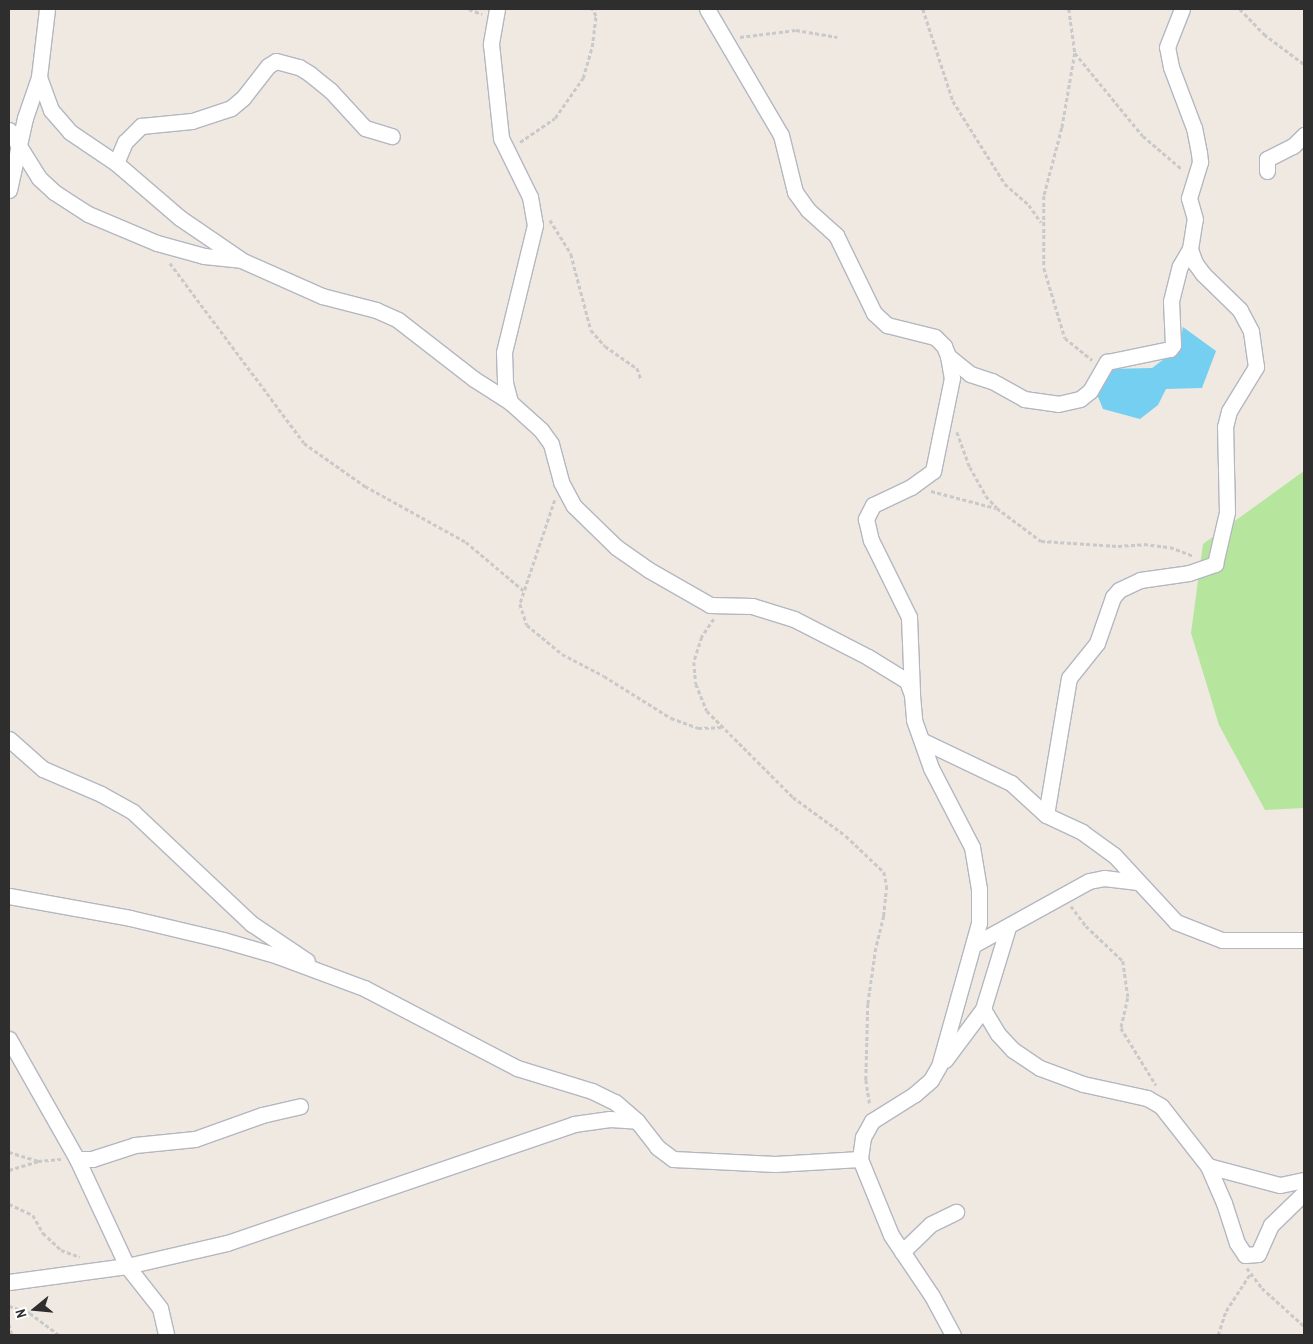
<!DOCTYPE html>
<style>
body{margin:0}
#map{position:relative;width:1313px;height:1344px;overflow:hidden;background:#efe9e1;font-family:"Archivo Narrow",sans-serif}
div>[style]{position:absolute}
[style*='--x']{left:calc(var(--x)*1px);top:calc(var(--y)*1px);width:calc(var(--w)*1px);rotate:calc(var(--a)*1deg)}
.green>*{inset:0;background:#b6e59e}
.water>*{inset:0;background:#75cff0}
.path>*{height:2.5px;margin-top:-1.25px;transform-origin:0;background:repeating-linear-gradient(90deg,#c9c9c9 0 4px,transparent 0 6.5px)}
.roads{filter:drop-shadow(1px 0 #b4b7c1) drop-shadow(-1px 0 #b4b7c1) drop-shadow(0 1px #b4b7c1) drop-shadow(0 -1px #b4b7c1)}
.street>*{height:15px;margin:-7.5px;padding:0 7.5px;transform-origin:7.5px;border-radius:7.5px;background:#fff}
span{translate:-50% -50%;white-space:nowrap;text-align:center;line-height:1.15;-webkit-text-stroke:4px #fff;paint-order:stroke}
.frame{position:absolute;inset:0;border:10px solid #2e2e2e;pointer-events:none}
.north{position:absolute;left:10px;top:1284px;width:50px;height:50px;-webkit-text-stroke:4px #fff;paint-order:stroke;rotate:253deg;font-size:14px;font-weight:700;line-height:20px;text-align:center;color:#2e2e2e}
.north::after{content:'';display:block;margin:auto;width:18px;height:22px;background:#2e2e2e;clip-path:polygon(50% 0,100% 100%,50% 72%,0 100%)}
</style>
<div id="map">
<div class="green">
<div style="clip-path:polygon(1304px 471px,1304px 808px,1265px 810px,1219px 725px,1191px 633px,1203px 544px)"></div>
</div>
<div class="water">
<div style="clip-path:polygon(1183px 327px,1216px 351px,1202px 388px,1166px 389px,1158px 405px,1140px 419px,1103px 409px,1094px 387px,1108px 369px,1152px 368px,1179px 348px)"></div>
</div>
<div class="path">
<div style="--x:469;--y:9;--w:14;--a:21"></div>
<div style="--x:923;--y:9;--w:97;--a:71.9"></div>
<div style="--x:953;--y:101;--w:98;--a:57.9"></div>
<div style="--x:1005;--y:184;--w:32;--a:41"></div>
<div style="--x:1029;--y:205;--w:21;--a:55"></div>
<div style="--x:1069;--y:9;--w:44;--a:82.2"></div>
<div style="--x:1075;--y:53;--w:76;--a:99.8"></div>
<div style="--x:1062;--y:128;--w:70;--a:104.8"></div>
<div style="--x:1044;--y:196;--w:72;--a:90"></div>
<div style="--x:1044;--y:268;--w:73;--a:73.3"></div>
<div style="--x:1065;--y:338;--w:35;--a:39"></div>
<div style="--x:1240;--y:9;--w:35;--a:46"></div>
<div style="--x:1264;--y:34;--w:50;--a:36.9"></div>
<div style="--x:740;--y:37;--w:56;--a:-7.1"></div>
<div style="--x:796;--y:30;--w:42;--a:9.7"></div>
<div style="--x:1075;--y:53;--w:107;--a:50.7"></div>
<div style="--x:1143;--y:136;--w:52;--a:40.4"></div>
<div style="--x:520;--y:142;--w:42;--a:-34.4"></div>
<div style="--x:555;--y:118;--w:49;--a:-55"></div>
<div style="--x:583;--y:78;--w:32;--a:-74"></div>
<div style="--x:592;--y:47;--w:31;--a:-83"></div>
<div style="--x:596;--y:16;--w:8;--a:-120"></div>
<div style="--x:550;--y:220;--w:40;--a:58"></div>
<div style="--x:571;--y:254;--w:79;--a:75.3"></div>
<div style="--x:591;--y:330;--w:21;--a:49"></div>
<div style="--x:605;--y:346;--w:39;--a:35"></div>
<div style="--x:637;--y:368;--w:12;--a:70"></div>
<div style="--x:170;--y:263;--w:224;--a:53.3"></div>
<div style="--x:304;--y:443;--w:75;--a:35.2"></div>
<div style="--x:365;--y:486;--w:115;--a:29"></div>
<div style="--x:466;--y:542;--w:75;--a:40.1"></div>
<div style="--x:957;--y:432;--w:37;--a:70"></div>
<div style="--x:970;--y:467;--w:33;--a:61"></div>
<div style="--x:986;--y:496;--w:16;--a:47"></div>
<div style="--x:997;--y:508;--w:55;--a:36.9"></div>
<div style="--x:1041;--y:541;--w:77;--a:3.7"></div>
<div style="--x:1118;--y:546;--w:26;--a:-4"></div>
<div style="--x:1144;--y:544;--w:26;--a:7"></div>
<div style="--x:1170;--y:547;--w:25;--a:21"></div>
<div style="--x:931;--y:491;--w:67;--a:14.7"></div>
<div style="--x:555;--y:500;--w:110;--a:108.6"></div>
<div style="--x:520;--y:604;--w:22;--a:72"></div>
<div style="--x:527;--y:625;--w:45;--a:39.6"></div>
<div style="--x:562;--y:654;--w:47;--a:27.6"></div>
<div style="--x:604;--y:676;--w:79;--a:32.1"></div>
<div style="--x:671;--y:718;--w:29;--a:20"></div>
<div style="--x:698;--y:728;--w:23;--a:-2"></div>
<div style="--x:714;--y:619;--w:22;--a:124"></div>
<div style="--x:702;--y:637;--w:26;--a:108"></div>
<div style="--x:694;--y:662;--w:22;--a:85"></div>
<div style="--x:696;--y:684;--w:29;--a:68"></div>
<div style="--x:707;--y:711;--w:122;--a:45"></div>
<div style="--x:793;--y:797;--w:66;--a:36.3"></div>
<div style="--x:846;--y:836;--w:52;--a:43.5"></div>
<div style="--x:884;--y:872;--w:14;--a:78"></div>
<div style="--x:887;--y:886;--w:30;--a:96"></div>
<div style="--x:884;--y:916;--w:33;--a:104"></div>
<div style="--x:876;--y:948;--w:57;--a:98.1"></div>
<div style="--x:868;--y:1004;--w:76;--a:91.5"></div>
<div style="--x:866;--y:1080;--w:25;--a:81"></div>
<div style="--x:1071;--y:906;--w:25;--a:53"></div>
<div style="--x:1086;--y:926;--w:51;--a:43.4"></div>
<div style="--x:1123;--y:961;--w:37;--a:82"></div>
<div style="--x:1128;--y:998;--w:31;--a:103"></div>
<div style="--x:1121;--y:1028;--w:67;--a:58.4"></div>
<div style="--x:9;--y:1152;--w:30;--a:17"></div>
<div style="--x:9;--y:1170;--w:30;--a:-17"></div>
<div style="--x:38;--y:1161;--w:23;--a:-5"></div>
<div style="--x:9;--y:1204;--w:26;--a:25"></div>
<div style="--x:33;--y:1215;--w:21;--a:61"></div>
<div style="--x:43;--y:1233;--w:25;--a:43"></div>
<div style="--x:61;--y:1250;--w:20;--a:20"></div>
<div style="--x:1247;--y:1268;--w:25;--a:53"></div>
<div style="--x:1262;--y:1288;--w:57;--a:42.1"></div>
<div style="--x:9;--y:1306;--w:22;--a:18"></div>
<div style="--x:30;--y:1313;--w:36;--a:37"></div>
<div style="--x:9;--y:1324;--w:11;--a:75"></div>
<div style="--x:1218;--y:1335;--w:25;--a:-72"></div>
<div style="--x:1226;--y:1311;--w:44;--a:-57"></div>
</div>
<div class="roads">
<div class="street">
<div style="--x:497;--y:9;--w:36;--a:100"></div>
<div style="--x:491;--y:44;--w:95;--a:83.9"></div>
<div style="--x:501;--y:138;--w:66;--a:63.8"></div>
<div style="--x:530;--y:197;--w:28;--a:80"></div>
<div style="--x:535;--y:225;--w:131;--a:103.7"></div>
<div style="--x:504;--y:352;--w:31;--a:88"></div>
<div style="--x:505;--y:383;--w:20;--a:75"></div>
<div style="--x:707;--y:9;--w:146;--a:59.6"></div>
<div style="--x:781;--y:135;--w:59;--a:76.2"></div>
<div style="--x:795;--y:192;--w:22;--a:54"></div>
<div style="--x:808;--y:210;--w:38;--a:42"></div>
<div style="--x:836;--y:235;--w:87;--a:64"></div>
<div style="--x:874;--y:313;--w:18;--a:43"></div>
<div style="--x:887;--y:325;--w:49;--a:14"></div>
<div style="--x:935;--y:337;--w:13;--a:45"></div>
<div style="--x:944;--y:346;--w:11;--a:68"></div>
<div style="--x:948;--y:356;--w:22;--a:80"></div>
<div style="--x:952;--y:378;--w:95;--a:101.5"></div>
<div style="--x:933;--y:471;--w:27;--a:144"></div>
<div style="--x:911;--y:487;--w:42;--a:154.7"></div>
<div style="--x:873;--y:505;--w:16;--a:117"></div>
<div style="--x:866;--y:519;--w:22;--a:77"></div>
<div style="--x:871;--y:540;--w:86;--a:63.7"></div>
<div style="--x:909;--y:617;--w:76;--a:87.7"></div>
<div style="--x:39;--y:77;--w:35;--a:70"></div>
<div style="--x:51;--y:110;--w:29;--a:49"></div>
<div style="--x:70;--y:132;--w:55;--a:34"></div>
<div style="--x:116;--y:163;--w:84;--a:40.7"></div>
<div style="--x:180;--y:218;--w:73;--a:34.3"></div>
<div style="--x:9;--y:130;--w:57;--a:58"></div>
<div style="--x:39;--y:178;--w:21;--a:43"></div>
<div style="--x:54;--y:192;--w:40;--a:32.9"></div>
<div style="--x:88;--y:214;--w:75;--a:22.8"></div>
<div style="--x:157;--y:243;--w:49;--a:15.5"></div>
<div style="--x:204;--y:256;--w:37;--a:6"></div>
<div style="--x:241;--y:260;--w:89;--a:24"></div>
<div style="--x:322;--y:296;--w:56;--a:14.5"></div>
<div style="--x:376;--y:310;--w:24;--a:24"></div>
<div style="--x:398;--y:320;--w:96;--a:37.8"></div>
<div style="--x:474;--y:379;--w:43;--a:32.6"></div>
<div style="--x:510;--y:402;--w:42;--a:42.1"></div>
<div style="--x:541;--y:430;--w:17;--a:54"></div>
<div style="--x:551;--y:444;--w:39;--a:75"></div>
<div style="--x:561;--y:482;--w:27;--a:62"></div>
<div style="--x:574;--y:506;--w:59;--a:44.3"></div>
<div style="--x:616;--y:547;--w:40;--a:34.9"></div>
<div style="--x:649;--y:570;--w:70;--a:29.8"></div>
<div style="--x:710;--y:605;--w:42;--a:1.4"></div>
<div style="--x:752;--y:606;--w:44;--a:17.2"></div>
<div style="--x:794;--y:619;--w:83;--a:27.2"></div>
<div style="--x:868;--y:657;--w:46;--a:31.6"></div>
<div style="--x:907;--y:681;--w:15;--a:70"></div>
<div style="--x:912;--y:695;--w:25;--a:85"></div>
<div style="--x:914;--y:720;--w:51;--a:70.5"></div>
<div style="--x:931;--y:768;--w:89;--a:62.6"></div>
<div style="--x:972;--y:847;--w:43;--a:80.5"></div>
<div style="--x:979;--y:889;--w:34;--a:90"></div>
<div style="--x:979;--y:923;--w:148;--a:105.6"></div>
<div style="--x:939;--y:1066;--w:16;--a:120"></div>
<div style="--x:931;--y:1080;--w:21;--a:139"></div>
<div style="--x:915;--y:1094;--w:51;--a:147.9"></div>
<div style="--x:872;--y:1121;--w:18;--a:119"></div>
<div style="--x:863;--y:1137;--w:22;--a:98"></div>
<div style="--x:860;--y:1159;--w:82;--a:67.8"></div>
<div style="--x:891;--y:1235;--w:73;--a:56.1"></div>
<div style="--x:932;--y:1296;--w:44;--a:61.7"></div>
<div style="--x:116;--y:163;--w:23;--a:-67"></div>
<div style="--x:125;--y:142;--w:23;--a:-45"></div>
<div style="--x:141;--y:126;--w:51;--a:-5.6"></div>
<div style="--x:192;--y:121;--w:41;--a:-18.4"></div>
<div style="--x:231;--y:108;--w:16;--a:-40"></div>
<div style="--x:243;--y:98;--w:41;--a:-52"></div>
<div style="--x:268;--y:66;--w:9;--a:-32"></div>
<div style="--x:276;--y:61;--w:24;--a:15"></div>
<div style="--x:299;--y:67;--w:13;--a:32"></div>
<div style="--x:310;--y:74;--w:26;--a:39"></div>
<div style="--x:330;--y:90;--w:52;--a:47.4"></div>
<div style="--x:365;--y:128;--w:28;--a:17"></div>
<div style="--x:1267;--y:171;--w:12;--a:-90"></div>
<div style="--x:1267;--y:159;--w:29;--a:-27"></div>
<div style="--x:1293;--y:146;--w:16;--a:-45"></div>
<div style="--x:9;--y:190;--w:74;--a:-77.5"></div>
<div style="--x:25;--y:118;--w:43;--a:-71.1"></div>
<div style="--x:39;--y:77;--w:68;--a:-83.3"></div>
<div style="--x:948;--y:356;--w:28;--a:39"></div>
<div style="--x:970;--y:374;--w:23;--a:18"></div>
<div style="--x:992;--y:381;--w:37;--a:29"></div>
<div style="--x:1024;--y:399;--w:34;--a:8"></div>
<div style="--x:1058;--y:404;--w:23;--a:-13"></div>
<div style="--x:1080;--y:399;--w:13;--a:-39"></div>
<div style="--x:1090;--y:391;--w:34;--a:-60"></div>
<div style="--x:1107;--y:362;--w:64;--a:-11.7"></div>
<div style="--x:1170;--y:349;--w:5;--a:-53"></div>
<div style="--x:1173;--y:345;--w:44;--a:-92.6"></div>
<div style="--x:1171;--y:301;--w:36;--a:-76"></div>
<div style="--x:1180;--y:266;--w:20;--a:-60"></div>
<div style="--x:9;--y:739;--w:45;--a:41.4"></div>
<div style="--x:43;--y:769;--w:63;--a:23.3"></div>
<div style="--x:101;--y:794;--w:37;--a:29"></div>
<div style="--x:133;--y:812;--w:163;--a:43.3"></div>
<div style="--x:252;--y:924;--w:66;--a:33.9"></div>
<div style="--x:923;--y:741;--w:98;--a:25.5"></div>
<div style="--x:1011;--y:783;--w:47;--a:42.4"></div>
<div style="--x:1046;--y:815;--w:40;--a:25"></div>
<div style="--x:1082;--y:832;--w:39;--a:36"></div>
<div style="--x:1114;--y:855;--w:91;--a:47.2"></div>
<div style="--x:1176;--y:922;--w:49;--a:21.4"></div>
<div style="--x:1222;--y:940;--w:82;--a:0"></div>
<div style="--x:1046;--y:815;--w:139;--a:-80.5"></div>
<div style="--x:1069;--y:678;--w:45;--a:-51.3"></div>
<div style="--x:1097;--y:643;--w:49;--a:-70.8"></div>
<div style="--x:1113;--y:597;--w:9;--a:-49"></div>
<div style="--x:1119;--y:590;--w:23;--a:-25"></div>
<div style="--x:1140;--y:580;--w:49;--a:-8.1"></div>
<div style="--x:1189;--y:573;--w:28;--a:-19"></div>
<div style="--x:1215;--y:564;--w:53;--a:-77"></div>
<div style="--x:1227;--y:512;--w:85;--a:-91.3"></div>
<div style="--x:1225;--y:427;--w:16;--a:-76"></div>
<div style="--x:1229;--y:411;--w:52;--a:-58.5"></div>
<div style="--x:1256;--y:367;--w:36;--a:-98"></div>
<div style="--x:1251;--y:331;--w:24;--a:-118"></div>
<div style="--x:1240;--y:310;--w:52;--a:-135.8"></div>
<div style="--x:1203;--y:274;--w:14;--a:-126"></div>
<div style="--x:1195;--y:263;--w:15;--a:-110"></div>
<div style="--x:1190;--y:249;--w:30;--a:-81"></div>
<div style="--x:1195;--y:219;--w:22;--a:-106"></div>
<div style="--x:1189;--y:198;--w:38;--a:-73"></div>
<div style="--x:1200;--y:162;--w:9;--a:-96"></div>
<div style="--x:1199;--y:153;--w:25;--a:-101"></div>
<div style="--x:1194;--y:128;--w:65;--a:-110.7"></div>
<div style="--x:1171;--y:67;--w:20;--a:-101"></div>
<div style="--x:1167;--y:47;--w:41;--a:-68.5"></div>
<div style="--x:9;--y:896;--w:123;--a:10.3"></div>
<div style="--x:130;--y:918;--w:96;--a:13.3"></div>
<div style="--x:223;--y:940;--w:57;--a:16.2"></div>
<div style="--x:278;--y:956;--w:92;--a:20.4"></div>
<div style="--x:364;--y:988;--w:173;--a:27.6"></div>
<div style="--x:517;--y:1068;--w:78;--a:17"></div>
<div style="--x:592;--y:1091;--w:25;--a:26"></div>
<div style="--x:615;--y:1102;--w:29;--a:41"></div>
<div style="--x:637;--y:1121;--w:33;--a:52"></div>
<div style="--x:657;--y:1147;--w:20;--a:37"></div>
<div style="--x:673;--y:1159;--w:102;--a:2.8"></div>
<div style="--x:775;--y:1164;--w:85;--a:-3.4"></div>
<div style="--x:975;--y:944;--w:130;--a:-28.9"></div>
<div style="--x:1089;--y:881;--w:15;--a:-11"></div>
<div style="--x:1104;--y:878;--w:34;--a:7"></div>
<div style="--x:983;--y:1009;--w:29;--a:59"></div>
<div style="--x:998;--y:1034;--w:22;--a:47"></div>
<div style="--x:1013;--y:1050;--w:32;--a:34"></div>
<div style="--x:1040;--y:1068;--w:46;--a:20.4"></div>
<div style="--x:1083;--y:1084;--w:66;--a:12.3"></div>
<div style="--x:1147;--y:1098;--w:16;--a:30"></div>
<div style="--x:1161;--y:1106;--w:76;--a:51.9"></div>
<div style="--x:1208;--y:1166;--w:40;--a:66.6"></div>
<div style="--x:1224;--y:1203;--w:42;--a:72"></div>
<div style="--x:1237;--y:1243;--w:14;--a:56"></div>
<div style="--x:1245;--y:1255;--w:13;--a:-4"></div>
<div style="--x:1258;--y:1254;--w:32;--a:-66"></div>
<div style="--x:1271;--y:1225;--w:46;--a:-44.1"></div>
<div style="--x:9;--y:1039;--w:138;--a:60.5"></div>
<div style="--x:77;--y:1159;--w:118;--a:65"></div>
<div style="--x:127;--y:1266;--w:53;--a:51.8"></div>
<div style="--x:160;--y:1308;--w:28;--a:77"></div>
<div style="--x:945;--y:1060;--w:64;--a:-53.3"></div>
<div style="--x:983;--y:1009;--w:86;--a:-73"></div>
<div style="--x:77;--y:1159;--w:15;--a:0"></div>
<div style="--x:92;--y:1159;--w:45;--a:-18"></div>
<div style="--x:135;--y:1145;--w:60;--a:-5.7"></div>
<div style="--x:195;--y:1139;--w:71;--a:-19.7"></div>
<div style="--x:262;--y:1115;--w:39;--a:-13"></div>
<div style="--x:1208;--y:1166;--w:74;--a:14.8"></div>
<div style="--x:1280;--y:1185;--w:25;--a:-12"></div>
<div style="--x:902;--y:1252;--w:40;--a:-44"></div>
<div style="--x:931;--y:1224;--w:28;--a:-26"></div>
<div style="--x:9;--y:1282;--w:119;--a:-7.7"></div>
<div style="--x:127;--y:1266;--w:103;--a:-13"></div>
<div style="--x:227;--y:1243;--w:367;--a:-18.9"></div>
<div style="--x:574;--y:1124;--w:36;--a:-8"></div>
<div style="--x:610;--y:1119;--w:27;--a:4"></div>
</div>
</div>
<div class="frame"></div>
<div class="north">N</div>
</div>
